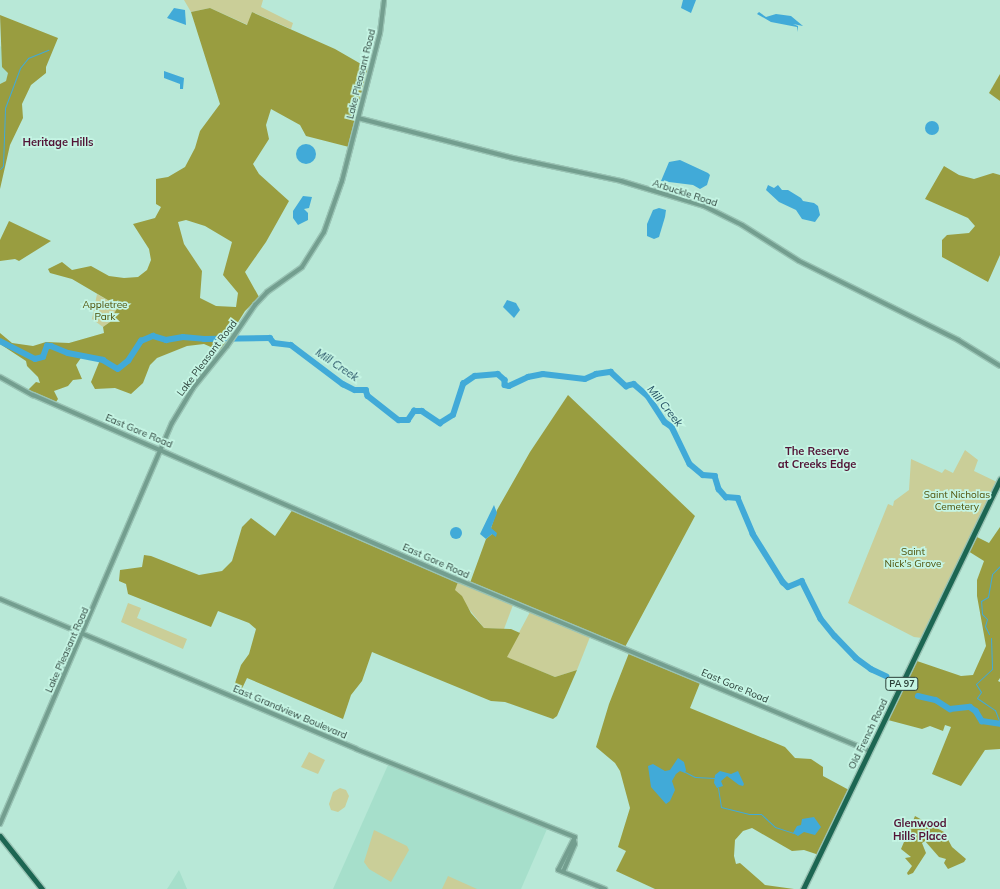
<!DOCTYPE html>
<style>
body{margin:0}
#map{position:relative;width:1000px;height:889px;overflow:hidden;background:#b8e8d7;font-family:Mulish,sans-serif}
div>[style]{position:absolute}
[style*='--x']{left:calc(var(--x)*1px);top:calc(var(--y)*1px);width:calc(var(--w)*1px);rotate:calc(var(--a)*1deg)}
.built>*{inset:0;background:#a6dfcb}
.green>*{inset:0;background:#cace98}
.forest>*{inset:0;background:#999d40}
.water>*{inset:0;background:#41aad8}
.round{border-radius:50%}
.stream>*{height:1px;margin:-0.5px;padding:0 0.5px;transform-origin:0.5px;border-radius:0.5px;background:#41aad8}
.river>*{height:5.5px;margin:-2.75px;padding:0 2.75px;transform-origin:2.75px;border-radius:2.75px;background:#41aad8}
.roads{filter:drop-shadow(1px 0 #99c3b4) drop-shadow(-1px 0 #99c3b4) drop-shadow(0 1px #99c3b4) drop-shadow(0 -1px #99c3b4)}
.tertiary>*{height:4px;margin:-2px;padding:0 2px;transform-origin:2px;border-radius:2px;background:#739e8f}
.primary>*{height:5px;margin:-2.5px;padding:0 2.5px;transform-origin:2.5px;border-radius:2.5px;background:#1c6652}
span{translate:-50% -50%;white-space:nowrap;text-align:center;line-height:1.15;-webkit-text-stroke:3.5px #c5f5e4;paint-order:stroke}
.shield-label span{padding:1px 3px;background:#c5f5e4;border:1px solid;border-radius:3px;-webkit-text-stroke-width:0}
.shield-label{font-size:9px;color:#2c4039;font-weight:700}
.street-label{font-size:10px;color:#2c4039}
.park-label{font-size:10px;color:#4e5007}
.neighbourhood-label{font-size:11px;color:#531436;font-weight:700}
.water-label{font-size:11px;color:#234e62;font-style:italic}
</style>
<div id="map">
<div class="built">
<div style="clip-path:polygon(0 46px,3px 48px,9px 72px,6px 81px,0 84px)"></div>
<div style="clip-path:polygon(388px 765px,547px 829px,521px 889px,333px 889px)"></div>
<div style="clip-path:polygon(179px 870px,187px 889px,167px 889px,169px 886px)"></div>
</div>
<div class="green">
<div style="clip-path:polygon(184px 0,263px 0,261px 7px,293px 23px,291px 29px,252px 12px,248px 25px,210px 8px,191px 12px)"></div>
<div style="clip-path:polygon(97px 294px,118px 306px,110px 322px,103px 327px,92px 319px)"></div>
<div style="clip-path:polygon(965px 450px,978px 460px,974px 471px,997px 482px,922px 638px,914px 637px,848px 603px,888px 504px,893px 506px,894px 501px,909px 490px,911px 459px,942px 473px,945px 469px,953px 473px)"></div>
<div style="clip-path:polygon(458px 582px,513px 605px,504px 629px,484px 628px,454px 590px)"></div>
<div style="clip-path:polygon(128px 603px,141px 608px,137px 618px,187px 639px,183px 649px,121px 622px)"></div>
<div style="clip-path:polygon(530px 612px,590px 637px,577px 670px,555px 677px,506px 657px)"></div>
<div style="clip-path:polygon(309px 752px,325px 760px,318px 774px,301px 767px)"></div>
<div style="clip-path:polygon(340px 788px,346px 790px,349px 796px,345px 807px,338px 812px,331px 810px,329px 804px,333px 792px)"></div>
<div style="clip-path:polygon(374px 830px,407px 846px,409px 850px,391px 882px,369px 869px,364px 862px)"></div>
<div style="clip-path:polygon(448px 876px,477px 889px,442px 889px)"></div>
</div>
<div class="forest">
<div style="clip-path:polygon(evenodd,210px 8px,247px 25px,252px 12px,335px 49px,368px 68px,349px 147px,306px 136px,300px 125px,271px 109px,266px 125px,269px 139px,253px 164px,259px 174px,289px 201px,266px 242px,245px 272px,259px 297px,245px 311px,220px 351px,204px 344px,187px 346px,157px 358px,150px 365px,143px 383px,131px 394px,115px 388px,95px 389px,91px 382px,100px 360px,83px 355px,76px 365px,82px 379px,73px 380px,68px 386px,54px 391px,58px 399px,56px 402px,28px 390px,36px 382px,40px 383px,38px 377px,27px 366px,26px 361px,0 344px,0 333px,12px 343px,33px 346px,46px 342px,69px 343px,104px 333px,103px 327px,110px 322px,118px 306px,72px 279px,50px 273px,48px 269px,62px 262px,72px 270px,91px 266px,109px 276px,124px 278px,138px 277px,147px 270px,151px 260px,149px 249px,133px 224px,155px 218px,161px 207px,156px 204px,156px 179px,168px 177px,185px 167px,195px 148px,200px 131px,220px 104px,191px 12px,210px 8px,186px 220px,205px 226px,232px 242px,223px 275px,238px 293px,236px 307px,216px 306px,200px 298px,202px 271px,184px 244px,178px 222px,186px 220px)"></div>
<div style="clip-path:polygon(0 15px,58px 38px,46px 67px,46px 73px,31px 85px,22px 104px,23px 118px,10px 145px,0 189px,0 84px,6px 81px,8px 73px,2px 67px)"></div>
<div style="clip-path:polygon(1000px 74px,1000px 101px,989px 93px)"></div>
<div style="clip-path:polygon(944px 166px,959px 175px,974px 179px,993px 173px,1000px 175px,1000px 255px,988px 282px,942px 257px,942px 240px,947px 235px,969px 233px,975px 226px,968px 218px,925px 199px)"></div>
<div style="clip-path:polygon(9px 221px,51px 241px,19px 261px,15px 259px,0 261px,0 240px)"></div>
<div style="clip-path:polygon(568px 395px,695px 516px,625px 647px,470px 583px,486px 539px,492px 534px,491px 528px,497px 510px,530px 452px)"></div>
<div style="clip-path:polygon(293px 509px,458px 582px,455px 590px,462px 596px,471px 613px,484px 628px,511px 629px,520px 633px,507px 657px,555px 677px,577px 670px,557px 716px,553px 719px,505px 702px,491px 701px,372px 652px,362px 681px,351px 695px,343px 719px,247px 678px,239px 695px,232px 692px,241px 665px,249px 654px,256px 629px,249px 623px,218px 611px,211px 627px,128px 594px,126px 584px,119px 581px,120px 570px,142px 567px,144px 555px,151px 556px,199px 575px,222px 571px,232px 561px,242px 527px,251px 518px,275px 536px)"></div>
<div style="clip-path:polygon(1000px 527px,1000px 678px,998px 681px,1000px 682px,1000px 749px,985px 750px,961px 786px,932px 774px,951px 727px,945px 725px,943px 731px,930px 726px,922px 729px,888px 720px,917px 661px,961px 676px,973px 675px,986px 646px,977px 596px,977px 580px,984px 561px,968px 551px,975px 536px,989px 543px)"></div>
<div style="clip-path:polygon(629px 653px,700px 683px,690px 708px,785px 747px,795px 758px,811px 759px,823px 767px,823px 776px,849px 790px,819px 855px,804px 850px,792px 851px,752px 828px,743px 831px,735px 840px,734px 856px,736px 864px,740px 863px,765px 885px,794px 889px,655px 889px,616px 871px,626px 851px,618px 847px,630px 808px,620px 771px,615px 763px,596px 747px,609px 704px)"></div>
<div style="clip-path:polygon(915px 816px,944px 832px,952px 847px,966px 859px,964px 862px,948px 869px,944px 863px,946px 859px,939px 857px,925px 841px,922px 843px,926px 853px,913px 873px,908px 875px,907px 873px,912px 866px,905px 858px,911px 857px,901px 849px)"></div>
</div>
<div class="water">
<div style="clip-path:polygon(683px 0,696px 0,691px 13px,681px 8px)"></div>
<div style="clip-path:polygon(174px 8px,185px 10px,186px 25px,167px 18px)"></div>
<div style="clip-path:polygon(759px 12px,766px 17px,776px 14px,791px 16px,803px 26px,793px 24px,798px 26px,798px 32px,797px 27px,771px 22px,757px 14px)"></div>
<div style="clip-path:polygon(164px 71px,184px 78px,183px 89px,180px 89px,180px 84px,164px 78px)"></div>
<div class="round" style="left:925px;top:121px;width:14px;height:14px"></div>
<div class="round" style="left:296px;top:144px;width:20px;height:20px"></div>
<div style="clip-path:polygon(680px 160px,708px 173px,710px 175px,707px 185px,700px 189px,693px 185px,661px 181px,669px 162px)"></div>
<div style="clip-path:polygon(768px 185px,774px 188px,778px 185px,782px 190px,788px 190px,801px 198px,803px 201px,814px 203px,818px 206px,820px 215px,815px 222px,802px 219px,796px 210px,779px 202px,766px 190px)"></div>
<div style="clip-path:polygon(303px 196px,312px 197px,309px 208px,304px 209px,308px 213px,308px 220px,298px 225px,293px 218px,293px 211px)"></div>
<div style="clip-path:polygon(659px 208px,666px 210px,665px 217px,659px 237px,654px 239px,647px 236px,647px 224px,653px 210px)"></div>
<div style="clip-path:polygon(507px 300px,516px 303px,520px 310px,514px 318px,503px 307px)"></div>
<div style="clip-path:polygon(494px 505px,497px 513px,491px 528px,497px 533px,496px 537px,492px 534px,486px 539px,480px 534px)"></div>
<div class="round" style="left:450px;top:527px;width:12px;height:12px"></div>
<div style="clip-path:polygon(678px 758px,684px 762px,686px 770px,685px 773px,680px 771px,676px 774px,672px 781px,675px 790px,670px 801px,666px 804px,651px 787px,648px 766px,653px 764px,665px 771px,670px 770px)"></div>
<div style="clip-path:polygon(720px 771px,731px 774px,738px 771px,744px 784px,743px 786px,739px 785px,727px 776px,721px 781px,723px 786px,717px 788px,714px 783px,715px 775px)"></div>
<div style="clip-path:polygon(814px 817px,821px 827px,815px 835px,804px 832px,798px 836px,793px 833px,797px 826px,801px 825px,802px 819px)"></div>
</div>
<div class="stream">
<div style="--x:0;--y:169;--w:4;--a:-45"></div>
<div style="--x:3;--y:166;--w:58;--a:-88"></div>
<div style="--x:5;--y:108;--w:43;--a:-69.4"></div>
<div style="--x:20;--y:68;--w:13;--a:-51"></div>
<div style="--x:28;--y:58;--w:22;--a:-22"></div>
<div style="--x:989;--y:634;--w:9;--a:-117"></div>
<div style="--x:985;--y:626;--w:7;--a:-74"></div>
<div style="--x:987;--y:619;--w:7;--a:-135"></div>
<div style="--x:982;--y:614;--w:13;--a:-94"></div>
<div style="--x:981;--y:601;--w:8;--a:-30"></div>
<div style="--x:988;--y:597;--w:23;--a:-80"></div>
<div style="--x:992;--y:574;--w:11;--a:-45"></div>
<div style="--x:991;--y:638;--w:31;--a:88"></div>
<div style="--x:992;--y:669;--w:22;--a:137"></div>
<div style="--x:976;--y:684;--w:9;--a:58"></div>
<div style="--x:981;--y:692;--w:7;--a:124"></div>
<div style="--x:977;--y:698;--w:22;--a:34"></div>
<div style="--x:995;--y:710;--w:14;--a:69"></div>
<div style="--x:685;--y:772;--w:11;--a:27"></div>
<div style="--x:695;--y:777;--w:20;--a:3"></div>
<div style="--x:718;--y:788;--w:19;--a:81"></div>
<div style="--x:721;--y:807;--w:29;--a:14"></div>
<div style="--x:749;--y:814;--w:12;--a:0"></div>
<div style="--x:761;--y:814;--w:19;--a:43"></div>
<div style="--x:775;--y:827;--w:19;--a:18"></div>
</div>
<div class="river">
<div style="--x:0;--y:341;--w:39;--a:27"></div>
<div style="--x:35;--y:359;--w:8;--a:-14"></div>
<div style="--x:43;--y:357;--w:12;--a:-70"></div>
<div style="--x:47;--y:346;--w:4;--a:0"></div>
<div style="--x:51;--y:346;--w:18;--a:22"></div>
<div style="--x:68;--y:353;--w:36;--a:11"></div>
<div style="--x:103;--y:360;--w:17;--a:31"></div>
<div style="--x:118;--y:369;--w:13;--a:-39"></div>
<div style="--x:128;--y:361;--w:24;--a:-57"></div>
<div style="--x:141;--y:341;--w:13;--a:-23"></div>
<div style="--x:153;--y:336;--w:14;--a:17"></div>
<div style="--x:166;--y:340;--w:17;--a:-10"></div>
<div style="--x:183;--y:337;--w:21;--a:5"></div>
<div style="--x:204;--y:339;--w:66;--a:-0.9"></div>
<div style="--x:270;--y:338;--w:6;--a:51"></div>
<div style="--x:274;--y:343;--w:17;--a:7"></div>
<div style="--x:291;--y:345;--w:65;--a:36.9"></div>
<div style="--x:343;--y:384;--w:13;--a:27"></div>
<div style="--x:355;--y:390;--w:11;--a:0"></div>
<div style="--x:366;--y:390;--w:6;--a:72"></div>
<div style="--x:368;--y:396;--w:39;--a:38"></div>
<div style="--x:399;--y:420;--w:9;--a:0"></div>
<div style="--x:408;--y:420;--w:11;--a:-56"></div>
<div style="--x:414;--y:411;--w:8;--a:0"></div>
<div style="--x:422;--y:411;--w:22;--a:34"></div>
<div style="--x:440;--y:423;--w:15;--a:-32"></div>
<div style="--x:453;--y:415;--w:33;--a:-72"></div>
<div style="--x:463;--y:384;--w:14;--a:-34"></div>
<div style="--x:475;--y:376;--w:23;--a:-5"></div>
<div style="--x:498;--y:374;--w:9;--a:41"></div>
<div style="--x:505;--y:380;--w:5;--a:90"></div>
<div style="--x:505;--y:385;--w:4;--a:14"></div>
<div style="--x:509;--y:386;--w:21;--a:-25"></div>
<div style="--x:528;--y:377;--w:15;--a:-11"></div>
<div style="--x:543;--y:374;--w:42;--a:6.8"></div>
<div style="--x:585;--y:379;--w:12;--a:-24"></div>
<div style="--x:596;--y:374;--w:15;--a:-8"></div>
<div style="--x:611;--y:372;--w:21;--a:43"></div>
<div style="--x:626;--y:386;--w:8;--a:-14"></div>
<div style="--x:634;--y:384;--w:18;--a:41"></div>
<div style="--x:648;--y:396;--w:31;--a:57"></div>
<div style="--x:665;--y:422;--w:9;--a:36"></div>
<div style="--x:672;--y:427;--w:41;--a:64.1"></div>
<div style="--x:690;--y:464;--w:17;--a:40"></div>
<div style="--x:703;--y:475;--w:12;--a:5"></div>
<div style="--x:715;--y:476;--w:14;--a:73"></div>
<div style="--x:719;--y:489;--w:11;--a:49"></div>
<div style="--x:726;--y:497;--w:12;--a:5"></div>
<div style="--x:738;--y:498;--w:39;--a:67"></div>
<div style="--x:753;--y:534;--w:57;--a:58"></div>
<div style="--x:783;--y:582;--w:7;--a:45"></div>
<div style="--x:788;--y:587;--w:15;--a:-23"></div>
<div style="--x:802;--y:581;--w:42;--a:63.4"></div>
<div style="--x:821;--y:619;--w:22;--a:51"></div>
<div style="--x:835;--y:636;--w:30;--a:46"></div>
<div style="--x:856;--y:658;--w:19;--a:36"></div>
<div style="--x:871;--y:669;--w:17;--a:25"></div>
<div style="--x:918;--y:696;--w:18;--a:13"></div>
<div style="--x:936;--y:700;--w:17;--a:33"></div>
<div style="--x:950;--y:709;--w:20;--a:-6"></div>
<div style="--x:970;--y:707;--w:7;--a:34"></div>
<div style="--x:976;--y:711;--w:12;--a:59"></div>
<div style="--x:982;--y:721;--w:18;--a:9"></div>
</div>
<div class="roads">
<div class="tertiary">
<div style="--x:358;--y:118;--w:160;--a:14.5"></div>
<div style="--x:513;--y:158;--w:110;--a:12"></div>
<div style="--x:621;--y:181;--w:87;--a:16.8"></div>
<div style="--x:704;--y:206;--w:42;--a:26.6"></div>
<div style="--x:742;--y:225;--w:67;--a:32.3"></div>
<div style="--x:799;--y:261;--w:178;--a:26.4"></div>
<div style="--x:958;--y:340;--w:49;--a:31.8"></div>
<div style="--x:0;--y:377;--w:38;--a:29"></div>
<div style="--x:33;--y:395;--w:464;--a:23.5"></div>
<div style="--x:459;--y:580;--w:445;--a:22.6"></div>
<div style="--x:0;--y:599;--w:386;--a:22.8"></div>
<div style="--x:356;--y:749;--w:236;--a:21.9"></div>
<div style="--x:575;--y:837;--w:37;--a:117"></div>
<div style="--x:558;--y:870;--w:51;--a:22"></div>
<div style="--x:0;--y:824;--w:436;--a:-66.8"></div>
<div style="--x:172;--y:423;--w:41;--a:-59"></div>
<div style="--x:193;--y:388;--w:54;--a:-51"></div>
<div style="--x:227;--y:346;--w:50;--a:-55.7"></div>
<div style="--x:255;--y:305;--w:18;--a:-47"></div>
<div style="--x:267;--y:292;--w:43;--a:-35.5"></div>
<div style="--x:302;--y:267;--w:41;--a:-57.8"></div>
<div style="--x:324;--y:232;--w:54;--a:-70.6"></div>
<div style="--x:342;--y:181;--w:153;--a:-75.6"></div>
<div style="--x:380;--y:33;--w:33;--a:-83"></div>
<div style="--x:563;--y:872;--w:30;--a:-67"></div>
<div style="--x:575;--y:844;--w:4;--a:-104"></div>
</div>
<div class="primary">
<div style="--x:0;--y:836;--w:68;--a:51.6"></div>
<div style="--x:803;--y:889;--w:455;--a:-64.3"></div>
</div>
</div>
<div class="shield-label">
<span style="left:902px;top:684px">PA 97</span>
</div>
<div class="street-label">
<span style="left:361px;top:74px;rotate:-76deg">Lake Pleasant Road</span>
<span style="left:685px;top:193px;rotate:18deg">Arbuckle Road</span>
<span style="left:207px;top:358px;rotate:-53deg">Lake Pleasant Road</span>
<span style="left:139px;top:431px;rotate:23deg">East Gore Road</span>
<span style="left:436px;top:561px;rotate:24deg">East Gore Road</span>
<span style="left:67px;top:650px;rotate:-66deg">Lake Pleasant Road</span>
<span style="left:735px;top:686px;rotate:23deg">East Gore Road</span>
<span style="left:290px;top:712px;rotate:23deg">East Grandview Boulevard</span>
<span style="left:868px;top:734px;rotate:-64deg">Old French Road</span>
</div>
<div class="park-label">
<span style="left:105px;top:310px">Appletree<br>Park</span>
<span style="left:957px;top:500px">Saint Nicholas<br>Cemetery</span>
<span style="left:913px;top:557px">Saint<br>Nick's Grove</span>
</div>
<div class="neighbourhood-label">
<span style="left:58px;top:142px">Heritage Hills</span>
<span style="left:817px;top:458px">The Reserve<br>at Creeks Edge</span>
<span style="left:920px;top:830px">Glenwood<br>Hills Place</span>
</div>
<div class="water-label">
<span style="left:337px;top:365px;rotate:34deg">Mill Creek</span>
<span style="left:665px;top:406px;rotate:51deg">Mill Creek</span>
</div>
</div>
